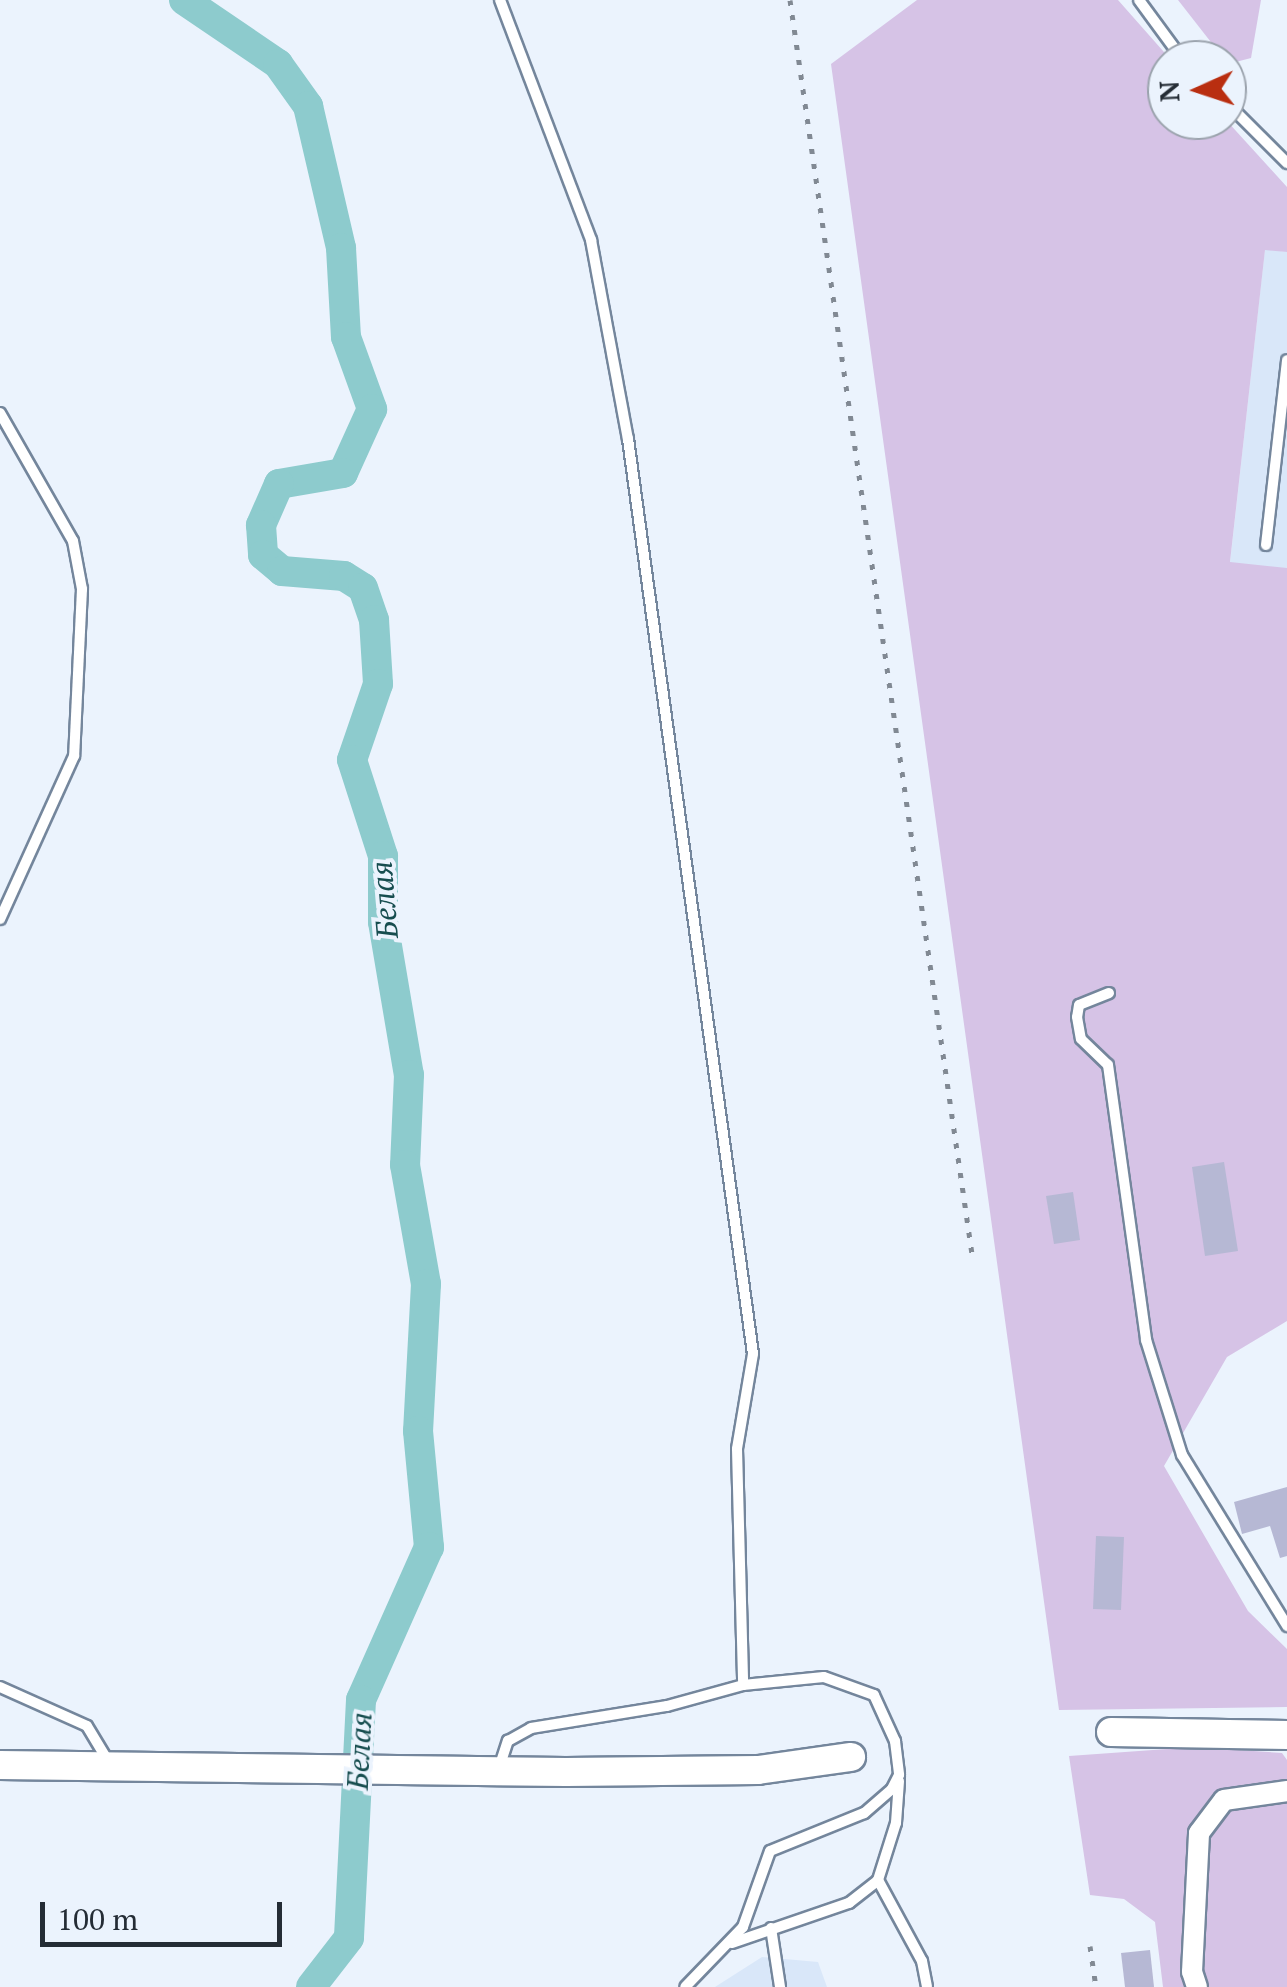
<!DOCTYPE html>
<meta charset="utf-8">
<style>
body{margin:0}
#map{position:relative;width:1287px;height:1987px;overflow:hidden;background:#ebf3fd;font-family:"PT Serif",serif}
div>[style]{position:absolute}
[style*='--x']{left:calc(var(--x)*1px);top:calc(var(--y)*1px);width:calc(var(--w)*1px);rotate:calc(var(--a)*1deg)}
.built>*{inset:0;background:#d9e7f9}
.green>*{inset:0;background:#d6c3e6}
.river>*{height:30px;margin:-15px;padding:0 15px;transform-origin:15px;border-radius:15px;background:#8dcbcd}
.building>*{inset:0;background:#b6b8d4}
.roads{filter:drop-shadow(2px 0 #74869c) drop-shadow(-2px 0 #74869c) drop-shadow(0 2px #74869c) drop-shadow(0 -2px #74869c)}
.lane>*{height:10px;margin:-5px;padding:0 5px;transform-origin:5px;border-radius:5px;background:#fff}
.street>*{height:20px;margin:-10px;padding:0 10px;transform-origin:10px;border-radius:10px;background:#fff}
.secondary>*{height:28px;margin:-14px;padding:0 14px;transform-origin:14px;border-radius:14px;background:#fff}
.rail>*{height:5px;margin-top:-2.5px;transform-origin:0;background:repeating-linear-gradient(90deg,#818993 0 5px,transparent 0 15px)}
span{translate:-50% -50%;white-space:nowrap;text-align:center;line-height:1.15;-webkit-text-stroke:8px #ebf3fd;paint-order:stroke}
.water-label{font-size:30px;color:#164d4f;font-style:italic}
.north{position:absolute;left:1147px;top:40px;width:100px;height:100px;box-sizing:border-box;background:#ebf3fd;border:2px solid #9ba3ad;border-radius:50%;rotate:267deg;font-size:28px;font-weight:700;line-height:40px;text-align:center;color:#242c35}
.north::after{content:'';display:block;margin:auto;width:35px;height:45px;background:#b92e10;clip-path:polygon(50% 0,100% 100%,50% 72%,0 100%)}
.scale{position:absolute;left:40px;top:1902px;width:242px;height:45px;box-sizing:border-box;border:5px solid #242c35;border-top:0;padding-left:12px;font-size:30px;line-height:35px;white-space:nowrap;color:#242c35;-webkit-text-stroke:8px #ebf3fd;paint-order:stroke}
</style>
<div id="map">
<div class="built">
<div style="clip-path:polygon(1265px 249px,1287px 252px,1287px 569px,1230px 563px)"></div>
<div style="clip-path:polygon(762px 1957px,818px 1962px,827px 1987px,715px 1987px)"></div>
</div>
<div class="green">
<div style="clip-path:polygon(917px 0,1118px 0,1171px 60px,1167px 120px,1226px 120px,1287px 187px,1287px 252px,1265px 250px,1230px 562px,1287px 568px,1287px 1321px,1227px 1357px,1164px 1466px,1248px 1611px,1287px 1649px,1287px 1707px,1059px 1710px,831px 64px)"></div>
<div style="clip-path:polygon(1178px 0,1261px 0,1251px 58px,1228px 64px)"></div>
<div style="clip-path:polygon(1195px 1747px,1282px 1753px,1287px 1760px,1287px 1987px,1163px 1987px,1155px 1922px,1124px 1899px,1090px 1895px,1069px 1756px)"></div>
</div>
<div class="river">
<div style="--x:184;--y:0;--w:114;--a:34.2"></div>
<div style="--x:278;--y:64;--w:52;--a:54.5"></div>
<div style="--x:308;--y:106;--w:146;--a:76.9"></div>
<div style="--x:341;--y:248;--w:89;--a:86.8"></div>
<div style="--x:346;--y:337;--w:77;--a:70.1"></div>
<div style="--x:372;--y:409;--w:70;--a:114.4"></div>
<div style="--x:343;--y:473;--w:65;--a:170.2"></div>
<div style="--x:279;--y:484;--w:45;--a:113.7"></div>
<div style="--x:261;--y:525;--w:30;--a:86"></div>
<div style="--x:263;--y:555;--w:25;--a:40"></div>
<div style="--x:282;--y:571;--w:62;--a:4.6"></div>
<div style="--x:344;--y:576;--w:22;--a:32"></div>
<div style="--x:363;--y:588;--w:34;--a:71"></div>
<div style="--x:374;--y:620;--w:64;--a:86.4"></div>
<div style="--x:378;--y:684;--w:80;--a:108.9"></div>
<div style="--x:352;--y:760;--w:101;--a:72.1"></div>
<div style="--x:383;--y:856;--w:66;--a:90"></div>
<div style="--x:383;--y:922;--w:155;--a:80.4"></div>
<div style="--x:409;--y:1075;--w:90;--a:92.5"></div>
<div style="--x:405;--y:1165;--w:121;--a:80"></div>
<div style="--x:426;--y:1284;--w:147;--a:93.1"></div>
<div style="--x:418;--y:1431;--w:117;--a:84.6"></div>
<div style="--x:429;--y:1547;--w:167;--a:114"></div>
<div style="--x:361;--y:1700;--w:238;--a:92.9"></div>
<div style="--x:349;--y:1938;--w:62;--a:127.8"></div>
</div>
<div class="building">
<div style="clip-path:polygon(1224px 1162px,1238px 1251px,1205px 1256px,1192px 1167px)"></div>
<div style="clip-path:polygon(1073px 1192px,1080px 1240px,1054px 1244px,1046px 1196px)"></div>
<div style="clip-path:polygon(1287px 1487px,1287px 1556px,1280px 1558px,1270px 1526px,1242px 1534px,1234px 1502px)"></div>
<div style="clip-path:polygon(1096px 1536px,1124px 1537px,1121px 1610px,1093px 1609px)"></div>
<div style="clip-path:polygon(1150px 1950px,1154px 1987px,1125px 1987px,1121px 1953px)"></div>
</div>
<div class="roads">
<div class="lane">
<div style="--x:500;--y:0;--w:257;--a:69.2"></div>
<div style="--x:591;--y:240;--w:202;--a:79.5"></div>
<div style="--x:628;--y:439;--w:923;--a:82.22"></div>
<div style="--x:753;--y:1354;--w:96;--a:99.6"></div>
<div style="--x:737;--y:1449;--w:236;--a:88.5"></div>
<div style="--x:1139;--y:0;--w:74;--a:53.7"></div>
<div style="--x:1227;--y:103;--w:85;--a:45"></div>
<div style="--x:0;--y:413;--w:147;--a:60.3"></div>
<div style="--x:73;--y:541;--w:49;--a:79.4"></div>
<div style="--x:82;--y:589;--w:167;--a:92.7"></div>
<div style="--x:74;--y:756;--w:179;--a:114.4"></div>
<div style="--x:1266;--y:545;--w:186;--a:-83.5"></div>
<div style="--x:1109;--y:993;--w:32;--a:158"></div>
<div style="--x:1079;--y:1005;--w:12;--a:99"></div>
<div style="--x:1077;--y:1017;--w:22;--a:80"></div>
<div style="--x:1081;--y:1039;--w:37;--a:44"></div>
<div style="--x:1108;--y:1065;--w:278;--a:82.1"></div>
<div style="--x:1146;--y:1340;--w:121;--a:72.6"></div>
<div style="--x:1182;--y:1455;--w:201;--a:58.4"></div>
<div style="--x:0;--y:1687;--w:95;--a:24.1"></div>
<div style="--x:87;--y:1726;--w:41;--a:59"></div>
<div style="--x:498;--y:1771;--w:32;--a:-72"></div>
<div style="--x:508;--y:1741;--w:26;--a:-29"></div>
<div style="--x:531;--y:1728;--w:138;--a:-9.2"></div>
<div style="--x:667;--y:1706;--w:79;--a:-15.4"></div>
<div style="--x:743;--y:1685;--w:81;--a:-5.6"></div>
<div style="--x:824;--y:1677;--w:53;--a:19.8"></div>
<div style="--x:874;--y:1695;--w:51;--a:65.5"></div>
<div style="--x:895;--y:1741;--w:34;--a:83"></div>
<div style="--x:899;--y:1775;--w:16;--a:117"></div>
<div style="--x:892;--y:1789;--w:37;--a:139"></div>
<div style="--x:864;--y:1813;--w:101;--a:158"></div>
<div style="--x:770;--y:1851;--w:81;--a:109.6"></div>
<div style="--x:743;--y:1927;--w:83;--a:134"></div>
<div style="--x:878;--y:1880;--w:92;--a:61.5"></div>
<div style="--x:922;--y:1961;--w:26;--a:79"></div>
<div style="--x:771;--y:1928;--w:60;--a:81.3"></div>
<div style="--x:732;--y:1943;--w:124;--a:-18.9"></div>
<div style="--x:849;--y:1903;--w:37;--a:-38"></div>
<div style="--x:878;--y:1880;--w:60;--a:-72.5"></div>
<div style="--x:896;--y:1823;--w:42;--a:-85.9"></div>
</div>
<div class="street">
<div style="--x:1197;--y:1987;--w:16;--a:-108"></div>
<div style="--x:1192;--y:1972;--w:139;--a:-87.1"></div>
<div style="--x:1199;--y:1833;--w:41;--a:-52.9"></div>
<div style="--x:1224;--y:1800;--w:64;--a:-8.1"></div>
</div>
<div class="secondary">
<div style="--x:1111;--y:1732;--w:176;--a:1"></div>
<div style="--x:0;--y:1765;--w:566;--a:0.71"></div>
<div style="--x:566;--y:1772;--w:192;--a:-0.6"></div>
<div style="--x:758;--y:1770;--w:94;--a:-8"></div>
</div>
</div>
<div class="rail">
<div style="--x:790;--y:0;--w:1267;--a:81.74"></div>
<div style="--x:1090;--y:1946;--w:41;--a:81.7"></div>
</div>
<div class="water-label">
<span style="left:384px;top:900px;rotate:-95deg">Белая</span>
<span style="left:359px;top:1751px;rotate:-87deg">Белая</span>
</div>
<div class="north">N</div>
<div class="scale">100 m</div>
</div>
